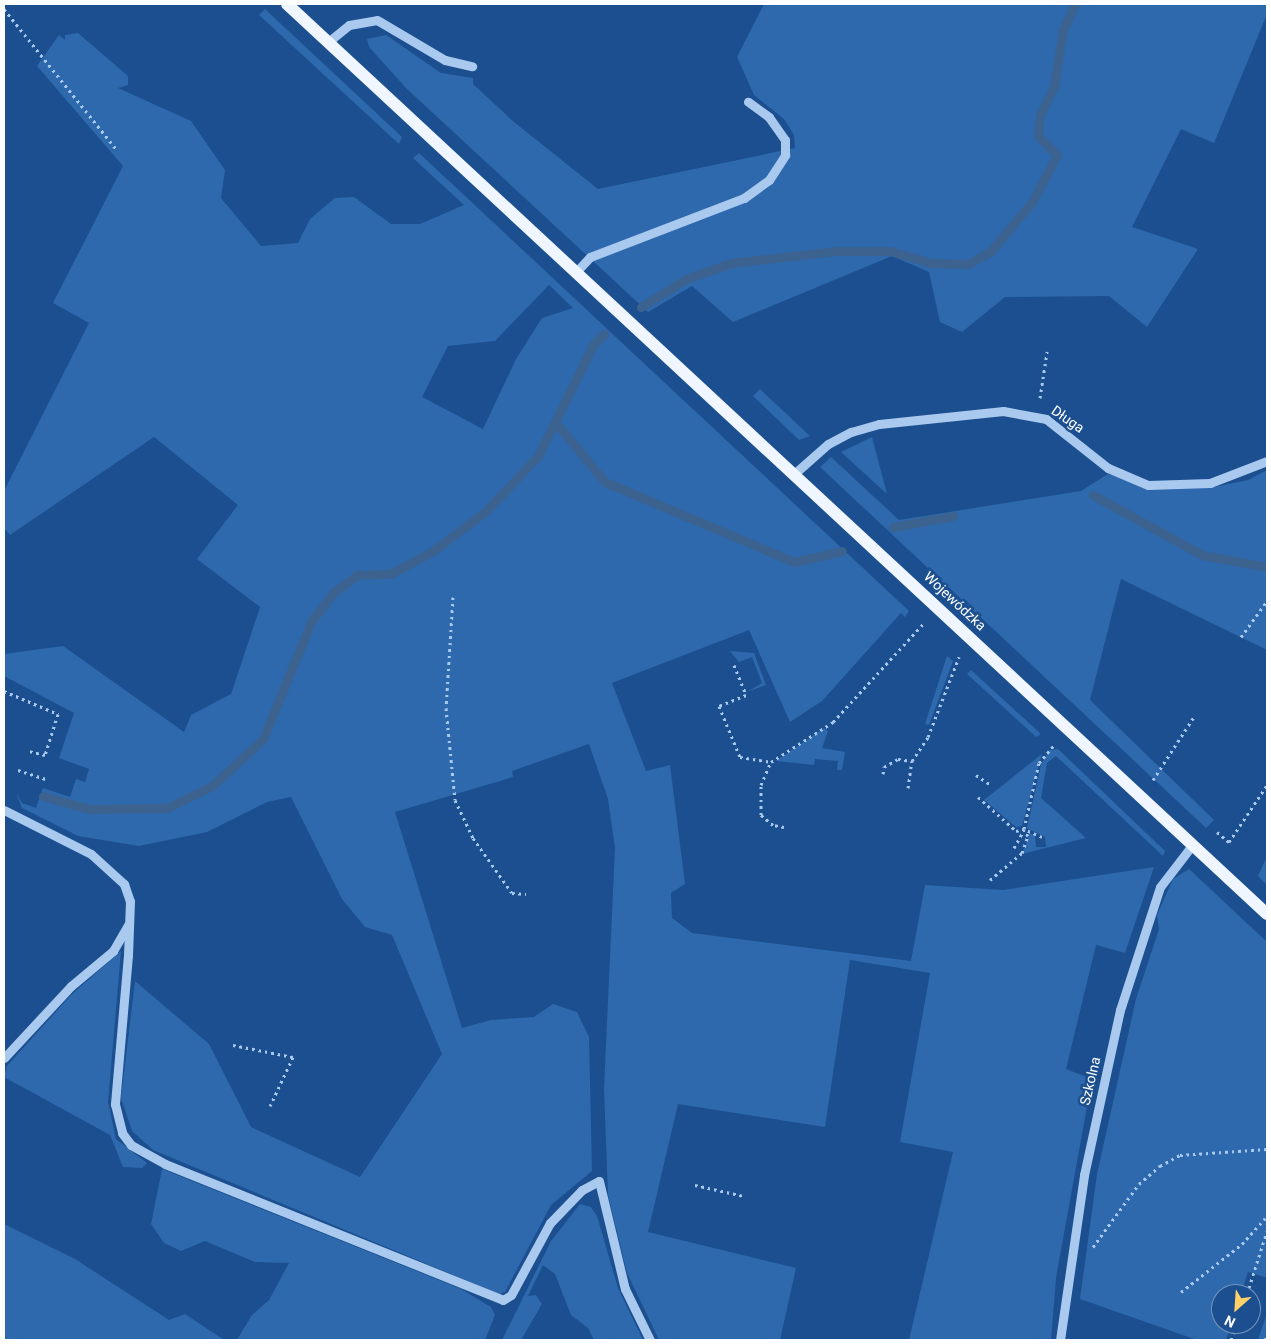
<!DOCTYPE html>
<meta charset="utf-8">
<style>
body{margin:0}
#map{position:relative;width:1271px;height:1344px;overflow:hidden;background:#1b4f8f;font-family:Roboto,sans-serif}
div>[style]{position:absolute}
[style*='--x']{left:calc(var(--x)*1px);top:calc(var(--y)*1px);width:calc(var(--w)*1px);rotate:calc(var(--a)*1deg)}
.green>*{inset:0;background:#2e69ad}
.stream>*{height:9px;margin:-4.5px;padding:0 4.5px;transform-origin:4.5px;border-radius:4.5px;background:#3c6290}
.path>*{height:3px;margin-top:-1.5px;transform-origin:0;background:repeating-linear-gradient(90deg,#a9c9ee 0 2.5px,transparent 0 6.5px)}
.minor>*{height:9px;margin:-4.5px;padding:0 4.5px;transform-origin:4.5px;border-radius:4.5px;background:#a9c9ee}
.major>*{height:12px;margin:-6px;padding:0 6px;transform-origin:6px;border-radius:6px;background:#f0f6ff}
span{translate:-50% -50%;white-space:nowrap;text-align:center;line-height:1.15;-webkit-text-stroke:5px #1b4f8f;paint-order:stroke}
.street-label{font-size:14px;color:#fff}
.frame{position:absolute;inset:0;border:5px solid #fff;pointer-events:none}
.north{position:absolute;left:1211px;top:1284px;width:50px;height:50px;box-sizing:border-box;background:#1b4f8f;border:1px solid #7695bc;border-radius:50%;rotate:206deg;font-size:14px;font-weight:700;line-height:20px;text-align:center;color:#fff}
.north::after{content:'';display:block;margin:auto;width:18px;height:22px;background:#ffd166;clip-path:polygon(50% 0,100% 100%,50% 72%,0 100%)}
</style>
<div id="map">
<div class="green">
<div style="clip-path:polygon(764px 4px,1267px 4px,1267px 14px,1214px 143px,1181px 129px,1132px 227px,1198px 249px,1147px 327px,1109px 296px,1005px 297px,962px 332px,940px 322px,929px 272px,892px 256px,733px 322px,692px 286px,648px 312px,407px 89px,369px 47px,367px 39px,386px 35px,441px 73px,473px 78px,473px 84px,514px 122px,598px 189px,795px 148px,794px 135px,784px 119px,754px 95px,737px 57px)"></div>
<div style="clip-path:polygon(265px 9px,402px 137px,399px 144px,259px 15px)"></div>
<div style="clip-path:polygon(evenodd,78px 33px,128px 76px,128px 85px,118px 88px,191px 121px,225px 170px,221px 198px,261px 246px,298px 243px,310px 219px,335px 198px,354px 197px,391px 224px,420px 224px,464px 205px,413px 158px,419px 153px,909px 611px,905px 617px,901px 613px,822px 701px,790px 722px,749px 630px,612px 683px,646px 771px,670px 765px,685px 884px,671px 893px,672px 918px,692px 933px,911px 961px,925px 885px,1003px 890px,1154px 867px,1125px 953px,1096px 945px,1066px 1069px,1092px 1079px,1056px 1278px,1051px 1340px,909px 1340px,953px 1152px,900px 1142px,930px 973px,850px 960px,825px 1127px,678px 1104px,648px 1232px,796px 1268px,780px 1340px,659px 1340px,627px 1273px,608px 1195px,604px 1088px,615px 848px,608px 799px,589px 744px,512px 771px,513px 777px,395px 812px,462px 1028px,491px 1020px,534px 1017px,553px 1004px,577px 1012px,589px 1037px,592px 1171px,551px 1205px,505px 1292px,499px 1294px,153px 1150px,132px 1131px,121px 1098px,135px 981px,209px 1044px,251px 1127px,360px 1177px,442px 1054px,392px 935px,365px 927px,342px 899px,291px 797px,267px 802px,207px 832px,139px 846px,78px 836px,22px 808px,16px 793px,22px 803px,36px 808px,43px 788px,70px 797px,76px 779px,85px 782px,89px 769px,59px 758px,74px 713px,4px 676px,4px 654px,63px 646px,184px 732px,191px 715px,231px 694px,260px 607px,197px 559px,238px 505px,154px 437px,10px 535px,4px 528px,4px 491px,89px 323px,53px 303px,123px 166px,37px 66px,59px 35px,65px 40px,65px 35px,78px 33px,549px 285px,573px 308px,542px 318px,516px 359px,483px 429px,422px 397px,448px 346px,495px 341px,549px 285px)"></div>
<div style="clip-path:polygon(760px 389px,810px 436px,799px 440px,753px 396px)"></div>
<div style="clip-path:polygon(872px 437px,887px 494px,841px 452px)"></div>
<div style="clip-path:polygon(831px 457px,899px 520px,1081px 491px,1108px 474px,1167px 489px,1214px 487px,1248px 480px,1267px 470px,1267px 650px,1121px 579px,1090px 700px,1214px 820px,1206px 828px,820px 467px)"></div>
<div style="clip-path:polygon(730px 651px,754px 653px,766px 685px,747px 692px,762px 683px,752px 657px,739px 662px)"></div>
<div style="clip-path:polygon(947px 656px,953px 661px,929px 725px,925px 724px)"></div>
<div style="clip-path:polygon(971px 670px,1040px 733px,1040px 735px,1036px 737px,967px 674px)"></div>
<div style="clip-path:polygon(824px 728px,828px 731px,822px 748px,845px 752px,842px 770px,837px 770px,838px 761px,815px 759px,814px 765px,776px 761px)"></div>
<div style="clip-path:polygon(1058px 749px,1165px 851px,1163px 856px,1056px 756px,1047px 763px,1041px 798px,1086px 838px,1022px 854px,1030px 833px,1035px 836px,1036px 847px,1046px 847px,1045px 837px,1027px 828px,1041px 765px,1049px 750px)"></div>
<div style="clip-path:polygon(1042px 754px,1022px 826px,1016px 827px,984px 800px)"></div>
<div style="clip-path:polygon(1267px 856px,1266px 866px,1267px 885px,1258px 876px)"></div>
<div style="clip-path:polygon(1189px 869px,1267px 942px,1267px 1278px,1248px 1272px,1241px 1294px,1221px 1294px,1221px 1324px,1231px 1324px,1226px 1340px,1197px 1340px,1080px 1299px,1097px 1174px,1136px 999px,1159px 929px,1157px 915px,1173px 879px)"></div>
<div style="clip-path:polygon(121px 951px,108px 1102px,116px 1139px,147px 1163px,142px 1168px,123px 1167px,110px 1135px,4px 1077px,7px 1066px,70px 996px)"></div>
<div style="clip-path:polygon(162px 1169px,461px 1289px,491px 1307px,495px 1315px,485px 1340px,237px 1340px,252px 1315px,269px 1300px,289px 1263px,255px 1262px,205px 1241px,181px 1251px,164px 1243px,151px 1224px)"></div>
<div style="clip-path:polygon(580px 1204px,591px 1207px,597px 1216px,618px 1288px,643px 1340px,594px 1340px,588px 1328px,571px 1315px,555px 1274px,543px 1265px,528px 1296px,536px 1295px,542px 1304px,521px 1340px,502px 1340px,551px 1241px)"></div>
<div style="clip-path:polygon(4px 1224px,75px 1259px,169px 1320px,185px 1314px,224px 1340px,4px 1340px)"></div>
<div style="clip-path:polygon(1267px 1313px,1267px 1340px,1258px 1340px)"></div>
</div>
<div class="stream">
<div style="--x:641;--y:307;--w:53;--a:-31.9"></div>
<div style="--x:686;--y:279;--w:48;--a:-19.6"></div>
<div style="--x:731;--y:263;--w:107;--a:-6.5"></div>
<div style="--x:837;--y:251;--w:53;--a:0"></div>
<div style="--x:890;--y:251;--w:43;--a:16.3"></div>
<div style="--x:931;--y:263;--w:37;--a:2"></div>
<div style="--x:968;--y:264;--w:25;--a:-29"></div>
<div style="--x:990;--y:252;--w:65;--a:-50"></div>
<div style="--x:1032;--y:202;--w:53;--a:-62"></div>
<div style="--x:1057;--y:155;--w:27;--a:-135"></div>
<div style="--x:1038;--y:136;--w:21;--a:-85"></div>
<div style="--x:1040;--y:115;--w:32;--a:-64"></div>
<div style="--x:1054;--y:86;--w:57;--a:-80.9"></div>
<div style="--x:1063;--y:30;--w:29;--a:-65"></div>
<div style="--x:557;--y:424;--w:75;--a:50.4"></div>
<div style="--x:605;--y:482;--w:205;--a:22.9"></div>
<div style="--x:794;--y:562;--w:49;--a:-12.9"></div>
<div style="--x:1093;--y:495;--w:124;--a:28.8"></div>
<div style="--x:1202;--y:555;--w:66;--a:10.5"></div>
<div style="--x:893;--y:527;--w:61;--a:-10.4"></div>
<div style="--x:43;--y:796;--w:48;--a:15.8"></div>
<div style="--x:89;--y:809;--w:78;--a:-0.7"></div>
<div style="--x:167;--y:808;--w:50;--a:-26.1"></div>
<div style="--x:212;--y:786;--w:69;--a:-42.7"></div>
<div style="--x:263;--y:739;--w:126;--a:-67.7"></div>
<div style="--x:311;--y:622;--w:38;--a:-53"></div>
<div style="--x:334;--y:592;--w:29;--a:-36"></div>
<div style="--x:357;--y:575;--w:33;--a:-2"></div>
<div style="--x:390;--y:574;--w:49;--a:-28.1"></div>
<div style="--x:433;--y:551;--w:66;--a:-37"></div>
<div style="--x:486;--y:511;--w:76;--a:-46.6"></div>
<div style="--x:538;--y:456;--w:124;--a:-63.6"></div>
<div style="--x:593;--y:345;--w:16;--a:-45"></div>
</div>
<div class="path">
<div style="--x:4;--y:9;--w:181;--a:51.3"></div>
<div style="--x:1040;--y:398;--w:47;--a:-81.3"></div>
<div style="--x:453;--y:597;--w:111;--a:93.6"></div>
<div style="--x:446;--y:708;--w:92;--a:84.4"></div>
<div style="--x:455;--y:800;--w:42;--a:64.7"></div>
<div style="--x:473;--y:838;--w:67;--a:54.7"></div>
<div style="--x:512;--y:893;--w:14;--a:4"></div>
<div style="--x:1241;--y:637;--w:44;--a:-54.2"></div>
<div style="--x:734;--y:665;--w:32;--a:68"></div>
<div style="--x:746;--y:695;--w:29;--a:158"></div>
<div style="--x:719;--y:706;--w:55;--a:67.6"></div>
<div style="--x:740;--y:757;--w:31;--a:9"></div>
<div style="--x:4;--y:691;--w:59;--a:23.1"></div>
<div style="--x:58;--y:714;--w:43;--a:107.6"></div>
<div style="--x:45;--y:755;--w:16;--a:-166"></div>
<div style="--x:18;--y:770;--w:29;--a:18"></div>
<div style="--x:883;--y:774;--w:7;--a:-82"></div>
<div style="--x:884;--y:767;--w:16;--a:-30"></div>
<div style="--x:898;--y:759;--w:14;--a:8"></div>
<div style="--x:976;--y:775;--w:18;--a:34"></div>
<div style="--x:1153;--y:780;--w:77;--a:-57.1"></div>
<div style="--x:908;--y:788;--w:27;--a:-82"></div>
<div style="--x:912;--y:761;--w:29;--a:-56"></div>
<div style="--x:928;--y:737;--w:86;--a:-68.8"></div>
<div style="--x:978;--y:797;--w:51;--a:41.8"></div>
<div style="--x:1016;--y:831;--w:8;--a:-14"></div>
<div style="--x:784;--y:827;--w:11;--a:-170"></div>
<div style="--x:773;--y:825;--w:16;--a:-140"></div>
<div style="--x:761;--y:815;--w:30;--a:-90"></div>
<div style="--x:761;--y:785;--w:25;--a:-67"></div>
<div style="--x:771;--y:762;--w:74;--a:-32.8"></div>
<div style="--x:833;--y:722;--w:133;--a:-47.4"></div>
<div style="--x:1217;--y:832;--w:16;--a:40"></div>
<div style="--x:1229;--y:842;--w:69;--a:-56.3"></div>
<div style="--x:1042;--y:837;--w:20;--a:-156"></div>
<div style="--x:1024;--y:829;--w:68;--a:-77.2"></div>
<div style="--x:1039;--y:763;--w:25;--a:-50"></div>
<div style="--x:1014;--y:848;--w:21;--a:-61"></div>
<div style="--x:990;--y:880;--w:42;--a:-40.2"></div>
<div style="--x:1022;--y:853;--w:18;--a:-71"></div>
<div style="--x:1028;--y:836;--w:7;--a:-124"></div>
<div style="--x:233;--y:1045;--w:61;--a:11.3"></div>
<div style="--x:293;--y:1057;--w:54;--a:115.1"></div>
<div style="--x:695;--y:1185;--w:50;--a:12.7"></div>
<div style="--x:1093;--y:1247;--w:78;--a:-53.9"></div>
<div style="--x:1139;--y:1184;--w:28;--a:-41"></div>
<div style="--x:1160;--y:1166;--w:23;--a:-29"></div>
<div style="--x:1180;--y:1155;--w:87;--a:-3.9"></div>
<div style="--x:1181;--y:1292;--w:78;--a:-38.2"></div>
<div style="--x:1242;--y:1244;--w:38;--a:-48"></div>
<div style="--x:1247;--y:1294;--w:66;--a:-72.4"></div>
<div style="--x:1231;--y:1340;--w:17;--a:-73"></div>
<div style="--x:1265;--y:1340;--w:5;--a:-68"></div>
</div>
<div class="minor">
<div style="--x:328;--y:42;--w:27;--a:-39"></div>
<div style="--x:349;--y:25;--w:28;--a:-10"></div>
<div style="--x:377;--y:20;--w:79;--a:30.5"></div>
<div style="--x:445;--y:60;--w:28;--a:13"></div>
<div style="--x:576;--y:272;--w:21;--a:-47"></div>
<div style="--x:590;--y:257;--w:165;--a:-21"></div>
<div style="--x:744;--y:198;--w:31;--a:-36"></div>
<div style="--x:769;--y:180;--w:30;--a:-57"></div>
<div style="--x:785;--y:155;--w:15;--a:-90"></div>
<div style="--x:785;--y:140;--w:28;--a:-125"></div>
<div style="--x:769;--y:117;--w:26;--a:-144"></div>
<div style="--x:794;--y:474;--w:45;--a:-41.4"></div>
<div style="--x:828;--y:444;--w:26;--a:-28"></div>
<div style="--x:851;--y:432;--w:29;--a:-16"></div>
<div style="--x:879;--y:424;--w:125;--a:-6"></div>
<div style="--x:1003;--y:411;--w:44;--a:10.5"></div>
<div style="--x:1046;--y:419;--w:79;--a:38.3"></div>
<div style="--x:1108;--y:468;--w:43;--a:23"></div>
<div style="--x:1148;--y:485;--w:62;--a:-1.8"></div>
<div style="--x:1210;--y:483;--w:61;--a:-21.1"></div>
<div style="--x:4;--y:810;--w:97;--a:26.8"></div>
<div style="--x:91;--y:854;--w:45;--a:42.3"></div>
<div style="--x:124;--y:884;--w:18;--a:71"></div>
<div style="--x:130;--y:901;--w:54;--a:92.1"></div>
<div style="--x:128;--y:955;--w:150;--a:95"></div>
<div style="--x:115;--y:1104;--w:30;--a:76"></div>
<div style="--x:122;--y:1133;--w:15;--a:53"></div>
<div style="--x:131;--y:1145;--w:39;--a:29"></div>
<div style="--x:165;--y:1164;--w:364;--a:21.9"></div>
<div style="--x:503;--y:1300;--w:9;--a:-32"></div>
<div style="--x:511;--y:1295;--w:82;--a:-61.6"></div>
<div style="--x:550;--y:1223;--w:46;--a:-45.9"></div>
<div style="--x:582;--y:1190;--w:19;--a:-28"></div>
<div style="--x:599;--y:1181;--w:111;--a:76.5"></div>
<div style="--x:625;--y:1289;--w:57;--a:63.9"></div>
<div style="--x:4;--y:1058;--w:98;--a:-47.1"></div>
<div style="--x:71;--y:986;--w:55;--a:-39.8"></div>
<div style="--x:113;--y:951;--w:30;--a:-60"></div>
<div style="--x:1060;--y:1340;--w:167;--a:-81.7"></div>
<div style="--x:1084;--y:1175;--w:169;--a:-77.7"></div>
<div style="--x:1120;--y:1010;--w:129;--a:-72"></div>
<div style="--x:1160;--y:887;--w:54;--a:-52.5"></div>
</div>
<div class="major">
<div style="--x:287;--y:4;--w:1337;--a:42.88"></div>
</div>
<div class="street-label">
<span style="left:1068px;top:419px;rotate:35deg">Długa</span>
<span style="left:955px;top:601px;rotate:43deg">Wojewódzka</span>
<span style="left:1090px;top:1081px;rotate:-77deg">Szkolna</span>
</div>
<div class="frame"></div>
<div class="north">N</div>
</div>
